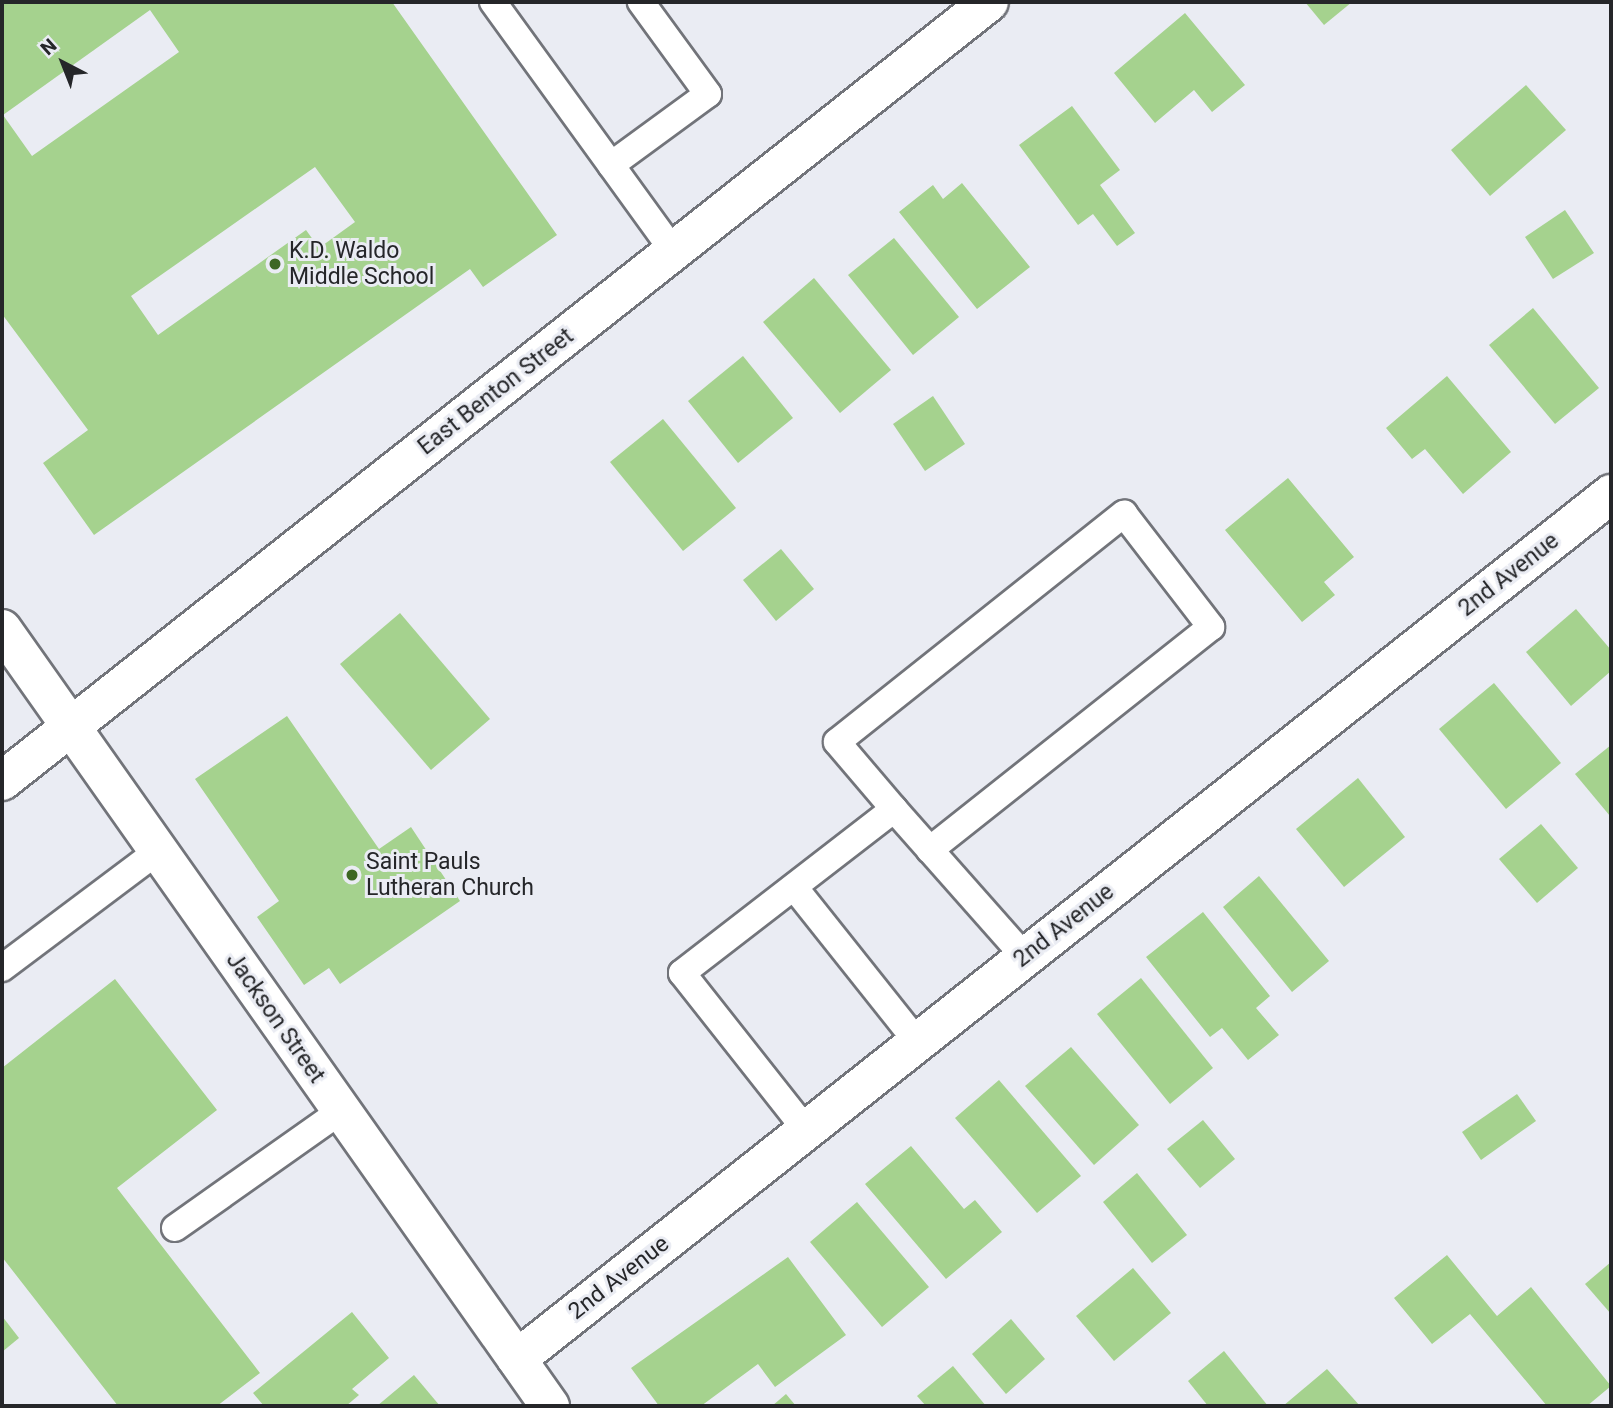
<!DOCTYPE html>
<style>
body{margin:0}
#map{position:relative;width:1613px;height:1408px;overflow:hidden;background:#eaecf3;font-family:Roboto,sans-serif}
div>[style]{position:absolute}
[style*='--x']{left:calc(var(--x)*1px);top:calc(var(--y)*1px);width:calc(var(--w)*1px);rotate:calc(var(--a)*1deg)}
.building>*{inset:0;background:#a5d28e}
.roads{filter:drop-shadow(2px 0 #72747a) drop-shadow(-2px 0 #72747a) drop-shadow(0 2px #72747a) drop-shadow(0 -2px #72747a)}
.lane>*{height:26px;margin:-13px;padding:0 13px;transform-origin:13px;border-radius:13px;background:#fff}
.street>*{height:38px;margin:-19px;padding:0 19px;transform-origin:19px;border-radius:19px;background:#fff}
.dots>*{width:19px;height:19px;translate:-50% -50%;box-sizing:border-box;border:4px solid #eaecf3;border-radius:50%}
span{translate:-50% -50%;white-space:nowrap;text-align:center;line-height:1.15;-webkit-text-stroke:6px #eaecf3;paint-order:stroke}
.poi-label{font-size:23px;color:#252629}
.left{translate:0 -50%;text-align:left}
.street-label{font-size:23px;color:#252629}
.frame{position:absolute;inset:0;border:4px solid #252629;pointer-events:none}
.north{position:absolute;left:28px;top:28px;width:70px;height:70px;-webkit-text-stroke:5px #eaecf3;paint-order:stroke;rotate:318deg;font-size:19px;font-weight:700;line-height:28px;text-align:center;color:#252629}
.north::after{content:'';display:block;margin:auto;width:24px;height:32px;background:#252629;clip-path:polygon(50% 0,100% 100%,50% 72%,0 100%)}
</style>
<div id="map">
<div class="building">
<div style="clip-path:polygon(evenodd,2px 2px,392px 2px,557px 235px,483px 287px,470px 269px,94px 535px,43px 463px,88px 430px,2px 314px,2px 2px,150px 10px,179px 52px,32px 156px,3px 115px,150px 10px,2px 2px,315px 167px,355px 222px,319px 248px,306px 230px,158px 335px,131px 296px,315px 167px)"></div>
<div style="clip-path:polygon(1305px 2px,1352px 2px,1324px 25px)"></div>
<div style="clip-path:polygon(1185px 13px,1245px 85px,1212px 112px,1194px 90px,1155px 123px,1114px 73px)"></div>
<div style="clip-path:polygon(1526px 85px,1566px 130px,1490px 196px,1451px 150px)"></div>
<div style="clip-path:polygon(1072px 106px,1120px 170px,1100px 185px,1135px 233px,1117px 246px,1093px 214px,1078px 225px,1019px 145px)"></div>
<div style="clip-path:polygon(962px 183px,1030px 267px,977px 309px,899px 212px,933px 185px,943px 199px)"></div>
<div style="clip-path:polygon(1565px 210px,1594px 253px,1553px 279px,1525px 237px)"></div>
<div style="clip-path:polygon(894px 238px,959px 317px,913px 355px,848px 275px)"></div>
<div style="clip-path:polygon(814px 278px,891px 370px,840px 413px,763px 322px)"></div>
<div style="clip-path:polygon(1533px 308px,1599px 388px,1555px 424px,1489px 345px)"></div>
<div style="clip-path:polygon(743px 356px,793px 418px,738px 463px,688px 401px)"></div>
<div style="clip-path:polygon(1447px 376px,1511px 452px,1463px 494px,1425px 449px,1412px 459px,1386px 428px)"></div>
<div style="clip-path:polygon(933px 396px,965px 444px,925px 471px,893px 424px)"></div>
<div style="clip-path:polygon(663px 419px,736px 508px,683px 551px,610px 462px)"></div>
<div style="clip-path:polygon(1288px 478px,1354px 557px,1324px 582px,1335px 595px,1302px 622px,1225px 530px)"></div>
<div style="clip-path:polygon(781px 549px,814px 589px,776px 621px,743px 580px)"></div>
<div style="clip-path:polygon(1576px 609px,1611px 650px,1611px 671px,1571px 706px,1526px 652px)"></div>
<div style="clip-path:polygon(400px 613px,490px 719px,431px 770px,340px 664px)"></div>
<div style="clip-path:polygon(1494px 683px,1561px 763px,1506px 809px,1439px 729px)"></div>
<div style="clip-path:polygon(287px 716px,379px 849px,411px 827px,460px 901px,340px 984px,329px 968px,304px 985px,257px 917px,279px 901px,195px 779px)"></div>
<div style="clip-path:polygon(1611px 745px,1611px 814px,1610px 816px,1575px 774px)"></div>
<div style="clip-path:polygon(1358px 778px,1405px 837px,1344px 887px,1296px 829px)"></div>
<div style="clip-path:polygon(1541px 824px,1578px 868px,1537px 903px,1499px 859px)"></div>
<div style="clip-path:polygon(1259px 876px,1329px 961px,1292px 992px,1223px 907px)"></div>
<div style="clip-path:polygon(1203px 912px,1270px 996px,1256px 1008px,1279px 1035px,1248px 1060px,1222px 1028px,1210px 1037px,1146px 957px)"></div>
<div style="clip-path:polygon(1141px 978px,1213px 1068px,1170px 1104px,1097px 1014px)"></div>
<div style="clip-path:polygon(115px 979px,217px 1110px,117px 1188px,260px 1373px,217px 1406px,118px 1406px,2px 1257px,2px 1068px)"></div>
<div style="clip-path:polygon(1071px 1047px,1139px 1125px,1094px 1165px,1025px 1086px)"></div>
<div style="clip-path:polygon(999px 1080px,1081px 1176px,1037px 1213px,955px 1118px)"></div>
<div style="clip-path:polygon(1517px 1094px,1536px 1121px,1481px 1160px,1462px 1132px)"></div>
<div style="clip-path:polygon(1203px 1120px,1235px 1159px,1200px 1188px,1167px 1149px)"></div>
<div style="clip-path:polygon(911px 1146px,964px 1209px,975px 1200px,1002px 1232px,946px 1279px,865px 1184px)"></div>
<div style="clip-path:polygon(1137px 1173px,1187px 1235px,1152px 1263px,1103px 1202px)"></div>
<div style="clip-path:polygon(857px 1202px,929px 1287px,882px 1327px,810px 1242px)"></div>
<div style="clip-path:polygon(1447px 1255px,1497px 1316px,1531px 1287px,1611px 1386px,1587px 1406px,1547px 1406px,1470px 1314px,1432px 1344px,1394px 1298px)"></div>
<div style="clip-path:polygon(788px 1257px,846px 1335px,775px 1387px,758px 1364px,701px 1406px,659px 1406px,631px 1368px)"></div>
<div style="clip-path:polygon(1611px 1262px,1611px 1314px,1585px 1284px)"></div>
<div style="clip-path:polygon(1133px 1268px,1171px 1313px,1114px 1361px,1076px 1316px)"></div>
<div style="clip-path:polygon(352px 1312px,389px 1358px,352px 1389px,359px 1395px,346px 1406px,264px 1406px,253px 1393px)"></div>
<div style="clip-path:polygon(2px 1316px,19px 1338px,2px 1352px)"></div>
<div style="clip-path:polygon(1011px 1319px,1045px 1359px,1006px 1394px,972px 1354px)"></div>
<div style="clip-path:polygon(1224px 1351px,1268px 1406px,1208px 1406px,1188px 1381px)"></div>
<div style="clip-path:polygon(953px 1366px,986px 1406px,926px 1406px,917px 1396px)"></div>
<div style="clip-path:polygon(1327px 1369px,1360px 1406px,1283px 1406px)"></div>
<div style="clip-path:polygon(414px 1375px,440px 1406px,377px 1406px)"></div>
<div style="clip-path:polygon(786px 1394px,796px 1406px,772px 1406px)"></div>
</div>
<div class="roads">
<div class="lane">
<div style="--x:493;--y:2;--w:307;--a:54.1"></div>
<div style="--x:611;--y:165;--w:120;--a:-36.2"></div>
<div style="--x:708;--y:94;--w:114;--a:-126.1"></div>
<div style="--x:894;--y:809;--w:88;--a:-130.4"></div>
<div style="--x:837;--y:742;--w:367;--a:-38.5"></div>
<div style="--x:1124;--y:514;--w:143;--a:52.4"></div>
<div style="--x:1211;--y:627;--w:359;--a:141.6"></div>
<div style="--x:794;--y:887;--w:199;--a:51.5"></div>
<div style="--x:2;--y:968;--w:195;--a:-36.9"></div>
<div style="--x:806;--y:1130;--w:200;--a:-128.3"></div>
<div style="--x:682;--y:973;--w:268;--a:-37.7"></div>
<div style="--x:894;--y:809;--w:198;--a:48.5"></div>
<div style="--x:175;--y:1228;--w:203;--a:-35.2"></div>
</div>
<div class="street">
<div style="--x:2;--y:629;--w:951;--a:54.81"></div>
<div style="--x:2;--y:781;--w:1257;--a:-38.28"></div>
<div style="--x:517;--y:1359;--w:1395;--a:-38.33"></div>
</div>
</div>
<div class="dots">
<div style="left:275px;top:264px;background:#3d6723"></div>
<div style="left:352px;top:875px;background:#3d6723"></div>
</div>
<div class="poi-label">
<span class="left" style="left:289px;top:264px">K.D. Waldo<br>Middle School</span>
<span class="left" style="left:366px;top:875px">Saint Pauls<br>Lutheran Church</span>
</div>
<div class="street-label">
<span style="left:496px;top:392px;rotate:-38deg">East Benton Street</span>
<span style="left:1509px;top:575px;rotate:-38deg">2nd Avenue</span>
<span style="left:1064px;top:926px;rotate:-38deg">2nd Avenue</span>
<span style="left:275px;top:1018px;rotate:55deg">Jackson Street</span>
<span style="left:619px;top:1278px;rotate:-38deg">2nd Avenue</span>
</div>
<div class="frame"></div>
<div class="north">N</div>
</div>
